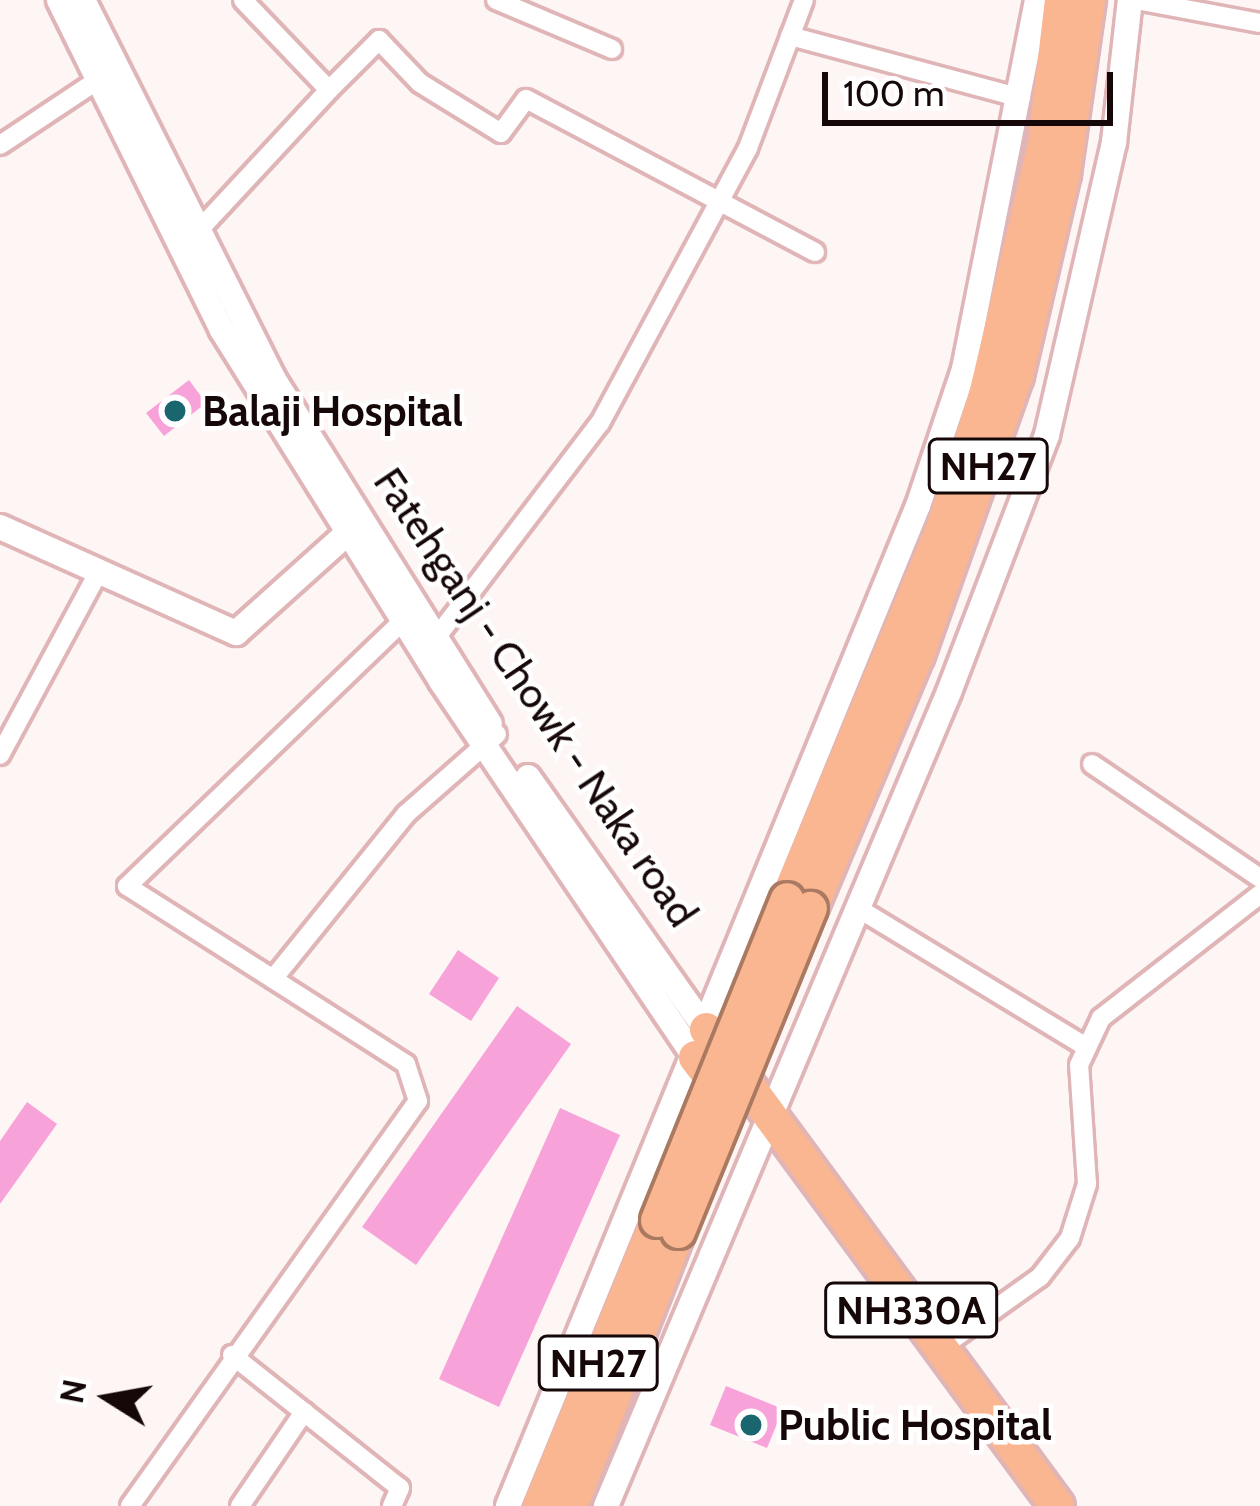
<!DOCTYPE html>
<style>
body{margin:0}
#map{position:relative;width:1260px;height:1506px;overflow:hidden;background:#fef5f5;font-family:Cabin,sans-serif}
div>[style]{position:absolute}
[style*='--x']{left:calc(var(--x)*1px);top:calc(var(--y)*1px);width:calc(var(--w)*1px);rotate:calc(var(--a)*1deg)}
.building>*{inset:0;background:#f7a2d9}
.roads{filter:drop-shadow(3px 0 #e0b5b7) drop-shadow(-3px 0 #e0b5b7) drop-shadow(0 3px #e0b5b7) drop-shadow(0 -3px #e0b5b7)}
.street>*{height:18px;margin:-9px;padding:0 9px;transform-origin:9px;border-radius:9px;background:#fff}
.secondary>*{height:24px;margin:-12px;padding:0 12px;transform-origin:12px;border-radius:12px;background:#fff}
.highway>*{height:33px;margin:-16.5px;padding:0 16.5px;transform-origin:16.5px;border-radius:16.5px;background:#f9b691}
.bridges{filter:drop-shadow(3px 0 #aa7961) drop-shadow(-3px 0 #aa7961) drop-shadow(0 3px #aa7961) drop-shadow(0 -3px #aa7961)}
.highway-bridge>*{height:33px;margin:-16.5px;padding:0 16.5px;transform-origin:16.5px;border-radius:16.5px;background:#f9b691}
.dots>*{width:33px;height:33px;translate:-50% -50%;box-sizing:border-box;border:6px solid #fff;border-radius:50%}
span{translate:-50% -50%;white-space:nowrap;text-align:center;line-height:1.15;-webkit-text-stroke:9px #fff;paint-order:stroke}
.shield-label span{padding:3px 9px;background:#fff;border:3px solid;border-radius:9px;-webkit-text-stroke-width:0}
.shield-label{font-size:39px;color:#160809;font-weight:700}
.poi-label{font-size:42px;color:#160809;font-weight:700}
.left{translate:0 -50%;text-align:left}
.street-label{font-size:42px;color:#160809}
.north{position:absolute;left:48px;top:1338px;width:120px;height:120px;-webkit-text-stroke:9px #fff;paint-order:stroke;rotate:281deg;font-size:33px;font-weight:700;line-height:48px;text-align:center;color:#160809}
.north::after{content:'';display:block;margin:auto;width:42px;height:54px;background:#160809;clip-path:polygon(50% 0,100% 100%,50% 72%,0 100%)}
.scale{position:absolute;left:822px;top:72px;width:291px;height:54px;box-sizing:border-box;border:6px solid #160809;border-top:0;padding-left:15px;font-size:36px;line-height:42px;white-space:nowrap;color:#160809;-webkit-text-stroke:9px #fff;paint-order:stroke}
</style>
<div id="map">
<div class="building">
<div style="clip-path:polygon(189px 380px,206px 403px,164px 436px,146px 413px)"></div>
<div style="clip-path:polygon(458px 950px,499px 978px,471px 1021px,429px 994px)"></div>
<div style="clip-path:polygon(517px 1006px,571px 1044px,416px 1265px,362px 1227px)"></div>
<div style="clip-path:polygon(27px 1102px,57px 1124px,0 1204px,0 1141px)"></div>
<div style="clip-path:polygon(560px 1108px,620px 1135px,499px 1407px,439px 1379px)"></div>
<div style="clip-path:polygon(726px 1386px,783px 1409px,767px 1448px,710px 1425px)"></div>
</div>
<div class="roads">
<div class="street">
<div style="--x:243;--y:0;--w:124;--a:46.3"></div>
<div style="--x:329;--y:90;--w:71;--a:-45"></div>
<div style="--x:379;--y:40;--w:59;--a:46.4"></div>
<div style="--x:420;--y:83;--w:95;--a:31.7"></div>
<div style="--x:501;--y:133;--w:42;--a:-53.7"></div>
<div style="--x:526;--y:99;--w:327;--a:27.9"></div>
<div style="--x:496;--y:0;--w:126;--a:22.9"></div>
<div style="--x:1137;--y:0;--w:125;--a:10.6"></div>
<div style="--x:790;--y:36;--w:239;--a:15"></div>
<div style="--x:0;--y:145;--w:121;--a:-33.6"></div>
<div style="--x:199;--y:230;--w:191;--a:-47.1"></div>
<div style="--x:411;--y:613;--w:394;--a:136.1"></div>
<div style="--x:127;--y:886;--w:173;--a:32.5"></div>
<div style="--x:273;--y:979;--w:212;--a:-51.1"></div>
<div style="--x:406;--y:814;--w:121;--a:-41.3"></div>
<div style="--x:436;--y:638;--w:270;--a:-52.7"></div>
<div style="--x:600;--y:423;--w:312;--a:-61.7"></div>
<div style="--x:748;--y:148;--w:158;--a:-69.3"></div>
<div style="--x:0;--y:755;--w:209;--a:-61.7"></div>
<div style="--x:1092;--y:764;--w:203;--a:34.2"></div>
<div style="--x:856;--y:907;--w:268;--a:31.3"></div>
<div style="--x:939;--y:1349;--w:124;--a:-35.5"></div>
<div style="--x:1040;--y:1277;--w:49;--a:-52.4"></div>
<div style="--x:1070;--y:1238;--w:57;--a:-72.5"></div>
<div style="--x:1087;--y:1184;--w:119;--a:-93.8"></div>
<div style="--x:1079;--y:1065;--w:52;--a:-64.9"></div>
<div style="--x:1101;--y:1018;--w:202;--a:-37.9"></div>
<div style="--x:232;--y:1355;--w:214;--a:38.4"></div>
<div style="--x:400;--y:1488;--w:20;--a:114"></div>
<div style="--x:130;--y:1506;--w:497;--a:-54.6"></div>
<div style="--x:418;--y:1101;--w:39;--a:-108"></div>
<div style="--x:406;--y:1064;--w:158;--a:-147.4"></div>
<div style="--x:240;--y:1506;--w:114;--a:-55.8"></div>
</div>
<div class="secondary">
<div style="--x:59;--y:0;--w:368;--a:63.7"></div>
<div style="--x:222;--y:330;--w:414;--a:58"></div>
<div style="--x:441;--y:681;--w:454;--a:56"></div>
<div style="--x:83;--y:0;--w:423;--a:63.3"></div>
<div style="--x:273;--y:378;--w:408;--a:57.9"></div>
<div style="--x:0;--y:527;--w:259;--a:24.2"></div>
<div style="--x:236;--y:633;--w:159;--a:-41.9"></div>
<div style="--x:528;--y:777;--w:309;--a:54.8"></div>
<div style="--x:508;--y:1506;--w:1081;--a:-67.71"></div>
<div style="--x:918;--y:506;--w:145;--a:-71.4"></div>
<div style="--x:964;--y:369;--w:376;--a:-78.8"></div>
<div style="--x:606;--y:1506;--w:883;--a:-67.15"></div>
<div style="--x:949;--y:692;--w:275;--a:-69.1"></div>
<div style="--x:1047;--y:435;--w:301;--a:-77.1"></div>
<div style="--x:1114;--y:142;--w:143;--a:-83.6"></div>
</div>
<div class="highway">
<div style="--x:787;--y:899;--w:407;--a:-67.3"></div>
<div style="--x:944;--y:523;--w:134;--a:-72.2"></div>
<div style="--x:985;--y:395;--w:258;--a:-76.8"></div>
<div style="--x:1044;--y:144;--w:145;--a:-83.3"></div>
<div style="--x:810;--y:908;--w:276;--a:-67.2"></div>
<div style="--x:917;--y:654;--w:296;--a:-70.5"></div>
<div style="--x:1016;--y:375;--w:207;--a:-76.9"></div>
<div style="--x:1063;--y:173;--w:175;--a:-81.8"></div>
<div style="--x:706;--y:1029;--w:592;--a:53.65"></div>
<div style="--x:695;--y:1057;--w:52;--a:52"></div>
<div style="--x:539;--y:1506;--w:309;--a:-67.6"></div>
<div style="--x:570;--y:1506;--w:295;--a:-68.6"></div>
</div>
</div>
<div class="bridges">
<div class="highway-bridge">
<div style="--x:657;--y:1220;--w:346;--a:-68"></div>
<div style="--x:678;--y:1231;--w:349;--a:-67.8"></div>
</div>
</div>
<div class="dots">
<div style="left:175px;top:411px;background:#19666e"></div>
<div style="left:751px;top:1425px;background:#19666e"></div>
</div>
<div class="shield-label">
<span style="left:988px;top:466px">NH27</span>
<span style="left:911px;top:1310px">NH330A</span>
<span style="left:598px;top:1363px">NH27</span>
</div>
<div class="poi-label">
<span class="left" style="left:202px;top:411px">Balaji Hospital</span>
<span class="left" style="left:778px;top:1425px">Public Hospital</span>
</div>
<div class="street-label">
<span style="left:536px;top:697px;rotate:56deg">Fatehganj - Chowk - Naka road</span>
</div>
<div class="north">N</div>
<div class="scale">100 m</div>
</div>
